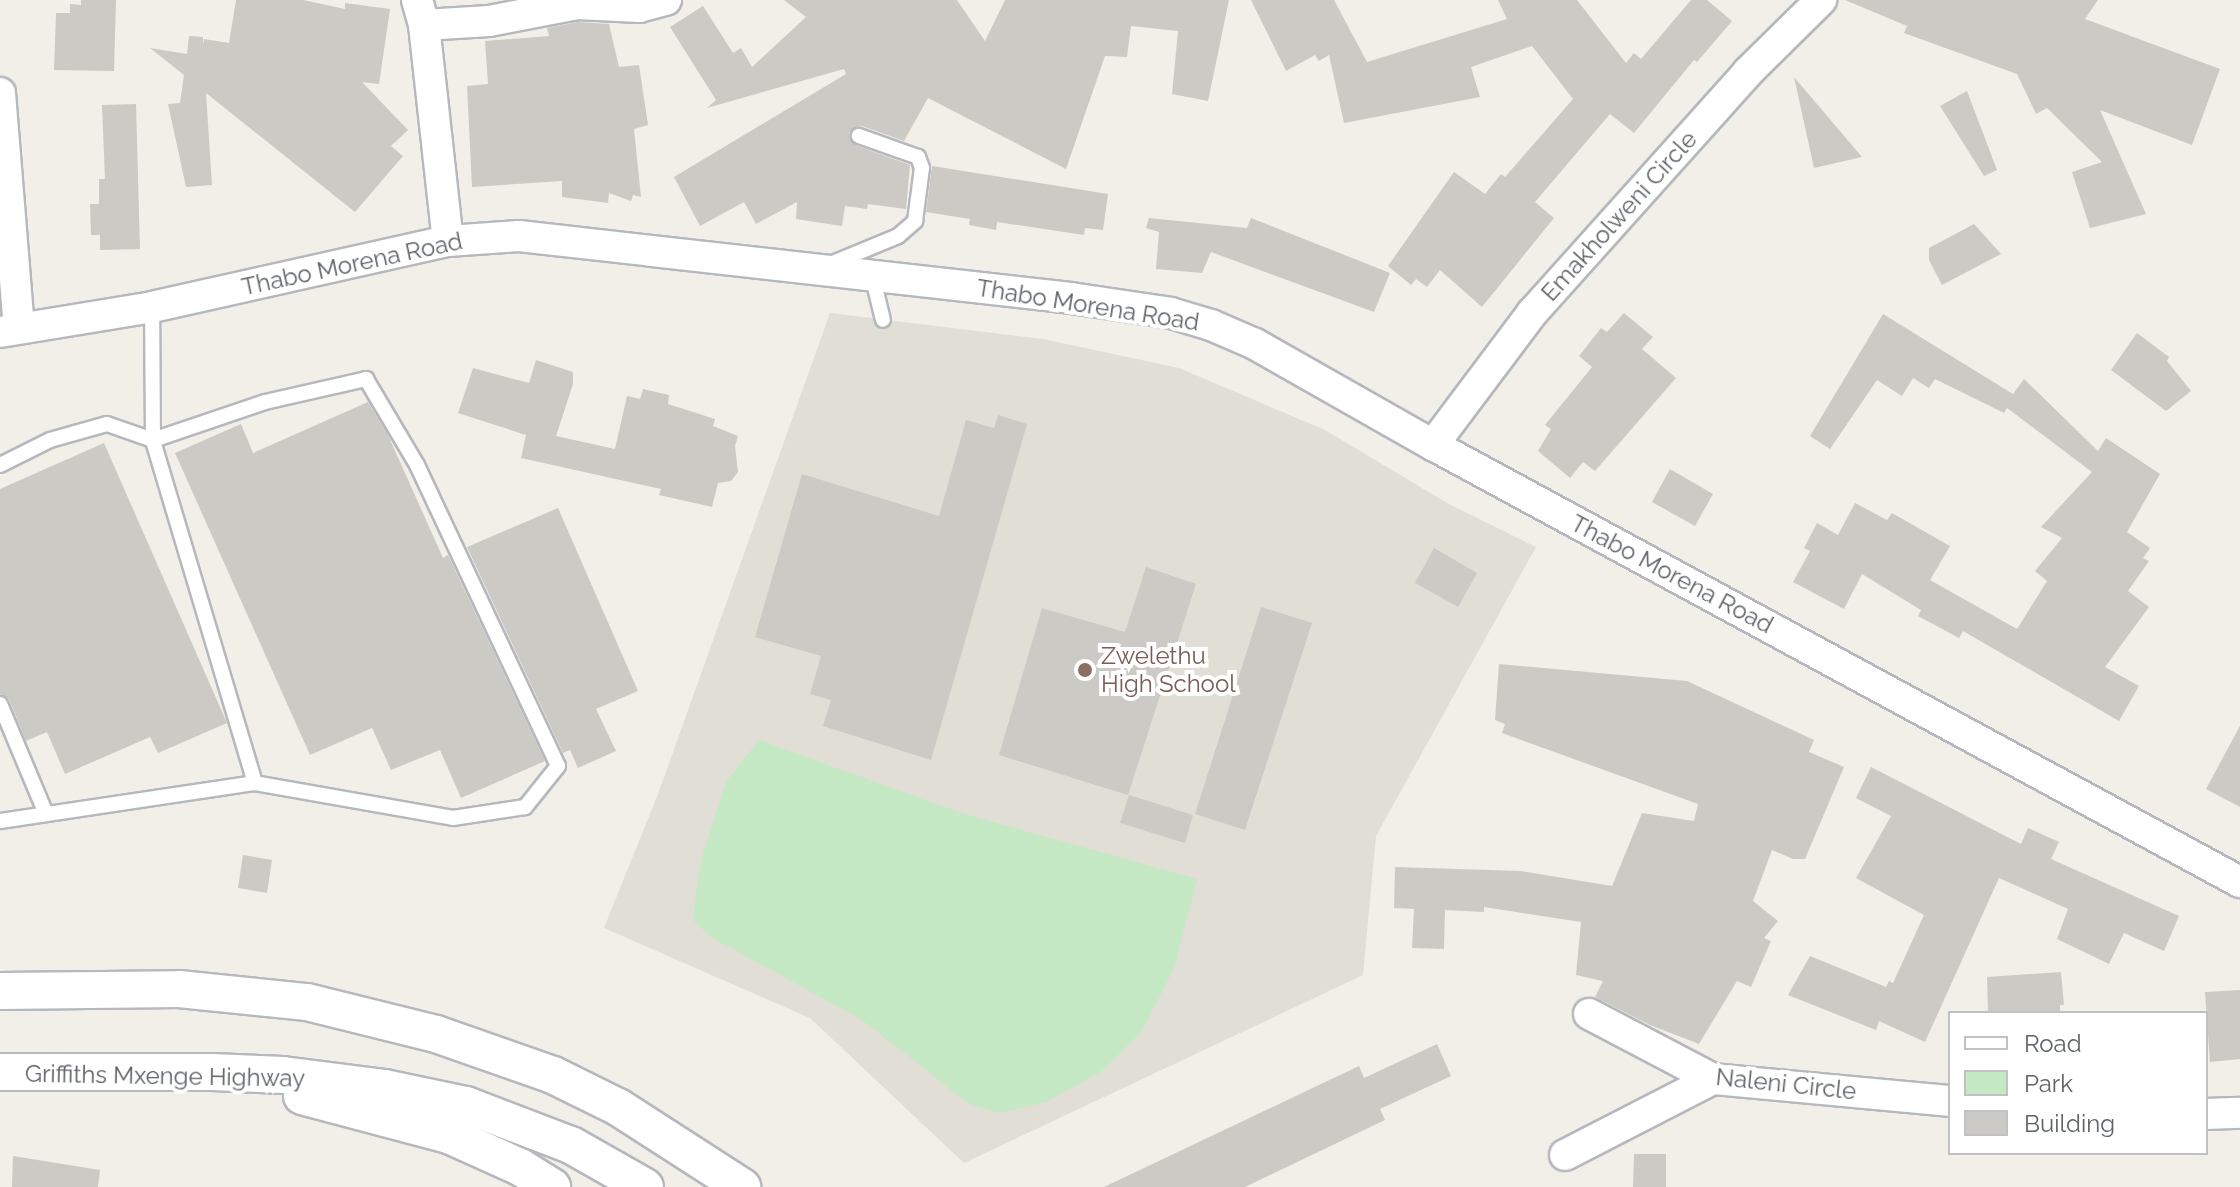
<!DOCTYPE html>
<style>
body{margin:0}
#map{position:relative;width:2240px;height:1187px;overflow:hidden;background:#f1efe8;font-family:Raleway,sans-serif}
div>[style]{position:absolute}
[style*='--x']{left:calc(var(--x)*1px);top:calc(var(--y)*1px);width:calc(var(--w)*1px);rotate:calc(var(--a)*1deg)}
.education>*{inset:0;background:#e1ded6}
.green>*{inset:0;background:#c5e8c5}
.building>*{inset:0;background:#cccac5}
.roads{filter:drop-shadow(2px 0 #b5b8bc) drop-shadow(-2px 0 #b5b8bc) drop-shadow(0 2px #b5b8bc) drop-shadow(0 -2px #b5b8bc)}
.service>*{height:14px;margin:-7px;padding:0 7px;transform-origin:7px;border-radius:7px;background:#fff}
.minor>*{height:30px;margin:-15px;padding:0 15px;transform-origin:15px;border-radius:15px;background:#fff}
.tertiary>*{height:36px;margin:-18px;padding:0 18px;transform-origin:18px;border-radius:18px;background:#fff}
.dots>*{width:22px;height:22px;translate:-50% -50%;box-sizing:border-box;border:4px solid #fff;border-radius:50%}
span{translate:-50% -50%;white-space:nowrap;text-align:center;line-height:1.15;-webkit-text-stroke:8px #fff;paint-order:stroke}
.street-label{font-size:24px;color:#5f6368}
.education-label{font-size:24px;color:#785e54}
.left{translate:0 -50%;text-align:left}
.legend{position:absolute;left:1948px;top:1011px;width:260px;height:144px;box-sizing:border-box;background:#fff;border:2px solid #bfc1c3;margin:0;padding:10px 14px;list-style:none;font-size:24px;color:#5f6368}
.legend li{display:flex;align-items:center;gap:16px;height:40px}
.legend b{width:40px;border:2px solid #bfc1c3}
</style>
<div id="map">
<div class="education">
<div style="clip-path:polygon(830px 313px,1043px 339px,1179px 368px,1325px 430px,1447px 503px,1536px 547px,1376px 836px,1363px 975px,964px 1163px,810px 1018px,604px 928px,658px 794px)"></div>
</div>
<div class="green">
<div style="clip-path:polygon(759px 740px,961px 813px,1197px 879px,1174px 968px,1142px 1031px,1102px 1071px,1046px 1102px,1000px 1113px,969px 1104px,862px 1020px,711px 937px,693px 920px,700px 864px,726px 782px)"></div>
</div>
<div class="building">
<div style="clip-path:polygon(81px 0,116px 0,114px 71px,54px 70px,56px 13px,70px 13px,70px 4px,81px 5px)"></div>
<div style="clip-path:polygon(236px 0,303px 0,345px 9px,345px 3px,390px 9px,379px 84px,362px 82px,408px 130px,391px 146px,403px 156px,355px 212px,206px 93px,212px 185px,186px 187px,168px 104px,180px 103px,184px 75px,150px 48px,187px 54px,189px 36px,203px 37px,203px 45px,204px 39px,229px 43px)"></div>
<div style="clip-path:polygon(784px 0,957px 0,985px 41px,1005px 0,1229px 0,1208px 101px,1172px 94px,1178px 31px,1131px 26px,1127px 57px,1105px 56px,1066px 169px,928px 98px,904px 141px,862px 126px,853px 128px,849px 133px,855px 145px,910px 165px,906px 209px,868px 204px,867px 209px,845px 206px,842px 226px,796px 219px,797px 202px,756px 224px,744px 202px,700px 226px,674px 177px,846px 74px,844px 69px,707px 108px,716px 100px,670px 27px,703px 6px,733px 53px,741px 48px,752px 67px,806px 17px)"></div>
<div style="clip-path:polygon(1251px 0,1334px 0,1367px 62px,1507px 19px,1498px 0,1577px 0,1626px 63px,1634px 53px,1641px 59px,1691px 0,1707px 0,1732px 21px,1697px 62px,1694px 60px,1634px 133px,1610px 114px,1535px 202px,1554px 218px,1482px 307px,1440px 270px,1427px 287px,1416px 279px,1411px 285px,1388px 266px,1454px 172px,1485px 194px,1501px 174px,1505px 177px,1573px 99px,1532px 46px,1471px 67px,1480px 97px,1344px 123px,1329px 55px,1319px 61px,1315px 55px,1286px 71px)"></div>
<div style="clip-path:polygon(1845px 0,2098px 0,2085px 19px,2220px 69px,2192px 145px,2100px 110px,2146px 214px,2090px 228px,2072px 172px,2102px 162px,2047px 108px,2036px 114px,2017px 74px,1904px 33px,1907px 26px)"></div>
<div style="clip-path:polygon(578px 22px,609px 24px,619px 67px,639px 65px,648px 125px,634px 129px,641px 197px,633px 195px,631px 201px,609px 193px,608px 203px,562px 197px,562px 181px,472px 187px,467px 86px,488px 84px,485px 41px,549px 36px,547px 28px)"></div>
<div style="clip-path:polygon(1794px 77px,1862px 157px,1814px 168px)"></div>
<div style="clip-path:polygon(1967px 91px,1997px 170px,1984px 176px,1940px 106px)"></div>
<div style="clip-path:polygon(136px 104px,140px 249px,100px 250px,100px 235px,91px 235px,90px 204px,99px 204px,99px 179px,105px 179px,102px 105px)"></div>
<div style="clip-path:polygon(932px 166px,1108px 194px,1103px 230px,1085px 228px,1084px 235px,997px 222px,996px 230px,969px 225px,970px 219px,926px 212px)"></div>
<div style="clip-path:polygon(1149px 218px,1247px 228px,1251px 218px,1390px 273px,1374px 312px,1211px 252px,1202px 273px,1156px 269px,1159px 232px,1146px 228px)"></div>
<div style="clip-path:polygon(1974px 224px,2001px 254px,1942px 285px,1929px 260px,1929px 248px)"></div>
<div style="clip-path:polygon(1624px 313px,1653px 337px,1642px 349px,1676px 378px,1595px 471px,1583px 462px,1570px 478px,1538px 451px,1551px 429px,1545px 425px,1592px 367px,1579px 356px,1601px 328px,1607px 332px)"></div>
<div style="clip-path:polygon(1883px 314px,2013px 394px,2024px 379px,2098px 451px,2106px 438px,2160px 474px,2127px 532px,2150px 548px,2143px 558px,2149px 561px,2128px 591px,2149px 607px,2105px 667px,2139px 686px,2119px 721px,1963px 631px,1959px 638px,1918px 616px,1921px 610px,1862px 574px,1844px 609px,1793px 582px,1810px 551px,1804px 548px,1817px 523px,1838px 535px,1855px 503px,1887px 520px,1892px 513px,1950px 546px,1930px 580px,2017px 629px,2047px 581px,2035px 571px,2062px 538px,2041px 527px,2092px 472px,2007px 408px,2004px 413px,1935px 379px,1929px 388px,1913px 378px,1902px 396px,1877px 380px,1830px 449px,1810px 436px)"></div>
<div style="clip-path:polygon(2137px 333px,2169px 357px,2167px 361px,2191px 391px,2166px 411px,2111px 370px)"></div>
<div style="clip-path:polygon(536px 360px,573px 372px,573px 384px,556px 436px,615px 449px,627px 396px,640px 399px,643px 389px,669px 395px,668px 404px,715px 419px,713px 426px,738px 436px,735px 446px,738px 472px,731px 481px,718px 483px,712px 507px,659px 495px,661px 489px,521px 458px,526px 435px,458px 413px,473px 368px,529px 383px)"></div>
<div style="clip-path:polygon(368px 402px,388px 435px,443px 558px,448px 555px,545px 761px,461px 798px,440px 750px,391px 770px,372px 728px,310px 755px,175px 453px,241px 424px,253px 453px)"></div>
<div style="clip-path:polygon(998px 415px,1027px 424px,931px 760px,823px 726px,831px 700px,810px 694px,821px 656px,755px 637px,802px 474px,939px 516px,966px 420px,994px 428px)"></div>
<div style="clip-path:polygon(104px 443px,227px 723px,158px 753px,150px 737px,65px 774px,47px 732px,26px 741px,9px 699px,0 694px,0 489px)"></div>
<div style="clip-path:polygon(1670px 469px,1713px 494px,1695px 526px,1652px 502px)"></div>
<div style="clip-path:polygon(558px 508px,638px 691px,596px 709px,616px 751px,578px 768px,570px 750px,563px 753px,467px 547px)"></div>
<div style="clip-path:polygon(1434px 548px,1477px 573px,1458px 607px,1415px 583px)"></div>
<div style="clip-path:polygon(1146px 567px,1196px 584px,1128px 795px,999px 755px,1042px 608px,1125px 632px)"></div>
<div style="clip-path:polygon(1261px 607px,1312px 623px,1245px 830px,1195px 814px)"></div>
<div style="clip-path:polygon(1499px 664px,1687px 681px,1814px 740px,1809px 752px,1844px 767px,1805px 859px,1793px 859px,1772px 850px,1753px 901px,1778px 921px,1764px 938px,1771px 941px,1751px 987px,1737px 981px,1699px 1044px,1650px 1025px,1595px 997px,1603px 981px,1576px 975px,1581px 922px,1484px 907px,1484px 912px,1445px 910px,1444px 949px,1412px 948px,1414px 909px,1394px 908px,1395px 867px,1521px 871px,1612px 886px,1642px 813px,1694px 821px,1698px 804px,1502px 733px,1505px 724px,1495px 720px)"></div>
<div style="clip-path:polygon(2240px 726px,2240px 807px,2206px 789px)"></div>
<div style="clip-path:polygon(1871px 767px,2021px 844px,2028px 828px,2059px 842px,2051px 859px,2179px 916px,2164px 951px,2124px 933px,2109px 964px,2057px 939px,2068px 909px,1999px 878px,1925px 1042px,1879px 1021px,1876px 1030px,1788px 995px,1810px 956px,1886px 987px,1889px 981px,1893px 983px,1924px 915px,1856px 878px,1891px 816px,1856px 798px)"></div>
<div style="clip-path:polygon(1129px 795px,1193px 815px,1185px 843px,1120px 823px)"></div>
<div style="clip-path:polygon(243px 855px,272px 860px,267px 893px,238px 888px)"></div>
<div style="clip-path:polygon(2061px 972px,2064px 1005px,2060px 1005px,2060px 1013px,1988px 1013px,1987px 977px)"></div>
<div style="clip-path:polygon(2240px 990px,2240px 1059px,2210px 1062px,2205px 992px)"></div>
<div style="clip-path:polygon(1437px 1044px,1451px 1076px,1380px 1109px,1385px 1120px,1245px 1187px,1104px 1187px,1359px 1066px,1364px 1078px)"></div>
<div style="clip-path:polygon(1634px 1154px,1666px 1154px,1666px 1187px,1633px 1187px)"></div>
<div style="clip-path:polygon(13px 1156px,100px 1170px,98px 1187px,12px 1187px)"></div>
</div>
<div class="roads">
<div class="service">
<div style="--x:828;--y:265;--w:76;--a:-22.5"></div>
<div style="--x:898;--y:236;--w:23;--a:-41"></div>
<div style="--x:915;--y:221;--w:53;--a:-82.5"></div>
<div style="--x:922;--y:168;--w:12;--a:-110"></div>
<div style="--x:918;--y:157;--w:63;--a:-160.4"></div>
<div style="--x:872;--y:275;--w:46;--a:76.3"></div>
<div style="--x:0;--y:465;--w:56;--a:-26.6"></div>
<div style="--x:50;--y:440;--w:59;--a:-15.7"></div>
<div style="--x:107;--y:424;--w:49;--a:19.2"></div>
<div style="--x:153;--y:440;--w:118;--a:-18.7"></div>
<div style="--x:265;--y:402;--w:104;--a:-12.8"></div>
<div style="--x:366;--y:379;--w:100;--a:59.3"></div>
<div style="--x:417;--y:465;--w:332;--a:64.9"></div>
<div style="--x:558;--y:766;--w:53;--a:128.8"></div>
<div style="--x:525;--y:807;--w:73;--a:171.3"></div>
<div style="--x:453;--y:818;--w:201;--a:-170"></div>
<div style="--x:255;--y:783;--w:358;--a:-106.6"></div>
<div style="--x:153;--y:440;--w:133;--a:-90.4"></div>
<div style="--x:0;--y:704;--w:119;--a:67.3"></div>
<div style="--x:0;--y:821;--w:258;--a:-8.5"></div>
</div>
<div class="minor">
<div style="--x:417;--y:0;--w:26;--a:74"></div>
<div style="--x:424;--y:25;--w:217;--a:83.7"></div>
<div style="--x:424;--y:25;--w:65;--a:-3.5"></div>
<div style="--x:489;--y:21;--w:90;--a:-10.9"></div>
<div style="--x:577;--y:4;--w:62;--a:2.8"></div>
<div style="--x:639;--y:7;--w:28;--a:-15"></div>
<div style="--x:0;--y:93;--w:235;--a:85.4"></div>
<div style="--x:0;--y:332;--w:154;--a:-9.3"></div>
<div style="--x:152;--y:307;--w:303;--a:-12.6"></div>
<div style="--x:448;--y:241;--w:71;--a:-4"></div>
<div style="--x:519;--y:236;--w:555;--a:6.41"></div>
<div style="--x:1071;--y:298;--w:101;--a:8.5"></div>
<div style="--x:1171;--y:313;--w:42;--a:16.7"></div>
<div style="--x:1211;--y:325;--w:48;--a:23.4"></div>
<div style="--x:1255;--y:344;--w:205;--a:29.6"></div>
<div style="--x:1433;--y:445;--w:918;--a:28.44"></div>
<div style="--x:1433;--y:445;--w:165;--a:-53.1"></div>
<div style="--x:1532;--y:313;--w:324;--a:-48.1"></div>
<div style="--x:1748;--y:72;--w:103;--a:-44.6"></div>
<div style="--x:1589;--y:1014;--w:140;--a:27.7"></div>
<div style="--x:1713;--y:1079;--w:238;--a:5.3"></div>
<div style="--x:2206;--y:1114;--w:34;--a:-2"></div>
<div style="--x:1565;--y:1155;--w:166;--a:-27.2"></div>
</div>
<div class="tertiary">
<div style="--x:0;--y:991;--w:179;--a:-0.6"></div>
<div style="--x:179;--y:989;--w:129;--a:5.8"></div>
<div style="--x:307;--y:1002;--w:133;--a:13.9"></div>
<div style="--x:436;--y:1034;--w:124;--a:19.3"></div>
<div style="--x:553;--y:1075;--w:72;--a:26.2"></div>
<div style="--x:618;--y:1107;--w:148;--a:32.8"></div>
<div style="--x:0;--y:1072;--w:212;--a:0"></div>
<div style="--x:212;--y:1072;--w:71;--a:2.4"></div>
<div style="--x:283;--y:1075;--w:103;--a:7.3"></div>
<div style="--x:385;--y:1088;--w:83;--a:11.9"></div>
<div style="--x:466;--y:1105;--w:112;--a:20.9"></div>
<div style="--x:571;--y:1145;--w:85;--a:29.6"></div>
<div style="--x:302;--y:1096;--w:152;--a:14.9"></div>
<div style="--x:449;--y:1135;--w:78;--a:24.3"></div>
<div style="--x:520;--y:1167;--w:38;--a:32"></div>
</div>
</div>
<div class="dots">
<div style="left:1085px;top:670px;background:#8d6e63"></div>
</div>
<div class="street-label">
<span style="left:1619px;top:216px;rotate:-48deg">Emakholweni Circle</span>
<span style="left:352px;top:264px;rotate:-12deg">Thabo Morena Road</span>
<span style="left:1088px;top:305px;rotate:9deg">Thabo Morena Road</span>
<span style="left:1672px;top:574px;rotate:28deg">Thabo Morena Road</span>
<span style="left:165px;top:1076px;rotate:1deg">Griffiths Mxenge Highway</span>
<span style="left:1786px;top:1084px;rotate:6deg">Naleni Circle</span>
</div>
<div class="education-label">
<span class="left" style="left:1101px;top:670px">Zwelethu<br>High School</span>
</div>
<ul class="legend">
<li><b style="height:10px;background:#fff"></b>Road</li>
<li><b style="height:22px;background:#c5e8c5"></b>Park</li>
<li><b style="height:22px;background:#cccac5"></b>Building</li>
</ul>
</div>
